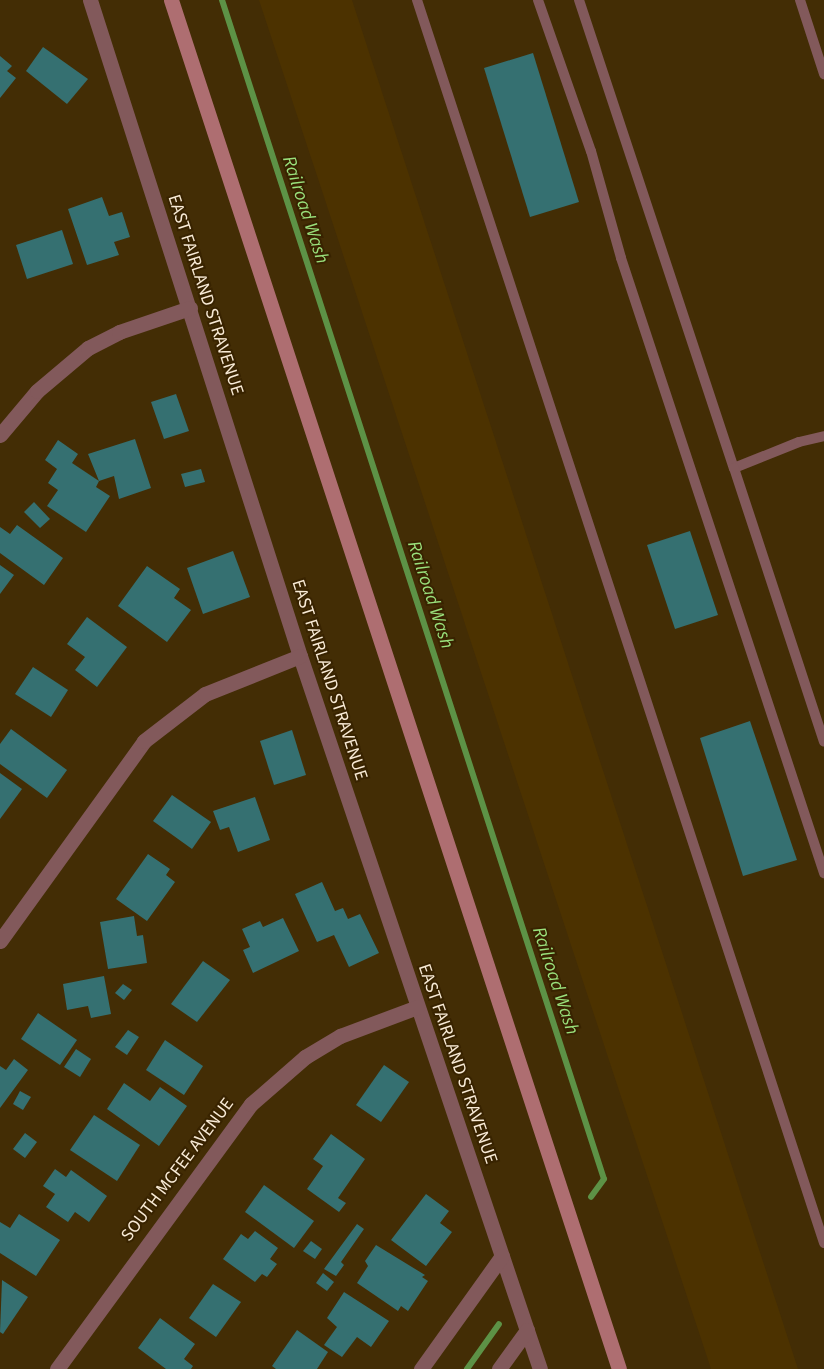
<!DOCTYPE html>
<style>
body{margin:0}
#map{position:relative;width:824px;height:1369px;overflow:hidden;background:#432d05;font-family:"Source Sans 3",sans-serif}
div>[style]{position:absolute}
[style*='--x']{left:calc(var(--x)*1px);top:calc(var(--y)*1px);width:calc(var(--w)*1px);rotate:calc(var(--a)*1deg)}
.built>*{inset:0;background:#4c3200}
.stream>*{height:6px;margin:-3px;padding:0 3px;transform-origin:3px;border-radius:3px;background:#5d9246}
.building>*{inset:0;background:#357071}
.lane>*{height:10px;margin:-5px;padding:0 5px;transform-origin:5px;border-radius:5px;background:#82595b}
.street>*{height:15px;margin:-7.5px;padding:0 7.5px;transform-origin:7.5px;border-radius:7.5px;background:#82595b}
.secondary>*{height:15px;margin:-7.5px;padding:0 7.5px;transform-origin:7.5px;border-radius:7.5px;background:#ae6e71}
span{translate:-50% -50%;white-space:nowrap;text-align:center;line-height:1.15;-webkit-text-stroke:4px #382300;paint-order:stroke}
.street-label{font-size:18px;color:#f9ebd6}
.water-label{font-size:19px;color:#9ae07b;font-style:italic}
</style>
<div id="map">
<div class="built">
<div style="clip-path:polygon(259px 0,352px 0,798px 1369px,711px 1369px)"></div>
</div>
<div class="stream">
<div style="--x:222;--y:0;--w:1239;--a:72.05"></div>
<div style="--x:604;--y:1179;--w:22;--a:126"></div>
<div style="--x:467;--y:1369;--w:55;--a:-54.6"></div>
</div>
<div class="building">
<div style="clip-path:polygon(43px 47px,88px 79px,67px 104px,26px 71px)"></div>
<div style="clip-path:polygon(533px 53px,579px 202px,530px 217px,484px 68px)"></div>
<div style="clip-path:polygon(0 56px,12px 66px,7px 71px,16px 78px,0 98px)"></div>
<div style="clip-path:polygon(102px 197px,109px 216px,122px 212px,130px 237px,114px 242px,119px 255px,87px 265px,68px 209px)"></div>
<div style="clip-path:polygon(62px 230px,73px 264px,27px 279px,16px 245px)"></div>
<div style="clip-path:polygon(176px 394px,189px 431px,164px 439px,151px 402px)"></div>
<div style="clip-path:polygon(135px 439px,151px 488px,119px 499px,114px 476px,99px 481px,96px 487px,110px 496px,86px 532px,47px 506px,58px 490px,48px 483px,57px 469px,45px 460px,58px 440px,78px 454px,72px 463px,99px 481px,88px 454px)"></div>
<div style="clip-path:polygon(201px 469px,205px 482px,185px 487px,181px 474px)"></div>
<div style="clip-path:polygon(34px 502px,50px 519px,40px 528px,24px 512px)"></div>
<div style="clip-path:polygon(17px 525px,63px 558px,44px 585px,0 553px,0 527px,10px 534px)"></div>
<div style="clip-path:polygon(690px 531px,718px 615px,675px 629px,647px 545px)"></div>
<div style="clip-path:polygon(233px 551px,250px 597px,203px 614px,187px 568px)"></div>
<div style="clip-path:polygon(0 565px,14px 575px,0 594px)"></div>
<div style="clip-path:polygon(147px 566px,180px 589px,174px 598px,191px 610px,167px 642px,118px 606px)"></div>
<div style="clip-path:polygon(87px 617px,127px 647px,97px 687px,75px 670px,85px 657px,67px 644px)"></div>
<div style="clip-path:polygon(33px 667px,68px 690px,51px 717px,15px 694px)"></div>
<div style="clip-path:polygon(750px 721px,797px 860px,743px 876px,700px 738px)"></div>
<div style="clip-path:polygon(11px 729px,67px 770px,47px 798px,0 764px,0 744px)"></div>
<div style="clip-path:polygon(292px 730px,306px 775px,274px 785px,260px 741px)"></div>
<div style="clip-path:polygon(0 773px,22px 789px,0 819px)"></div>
<div style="clip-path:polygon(172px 795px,211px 822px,192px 849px,153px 821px)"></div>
<div style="clip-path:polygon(255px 797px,270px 840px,238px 852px,229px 827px,220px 830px,213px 811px)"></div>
<div style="clip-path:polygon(148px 854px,170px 869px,166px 875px,175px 882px,147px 921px,116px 899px)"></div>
<div style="clip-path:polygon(322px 882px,335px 911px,343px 908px,348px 919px,360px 914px,379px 953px,349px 967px,334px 935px,317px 942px,295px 894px)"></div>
<div style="clip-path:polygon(134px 916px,137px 936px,143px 935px,147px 963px,108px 969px,100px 922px)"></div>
<div style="clip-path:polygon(283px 918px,299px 951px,253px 973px,243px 950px,250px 947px,242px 929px,260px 921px,263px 927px)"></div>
<div style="clip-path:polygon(203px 961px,230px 980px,197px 1022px,171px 1004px)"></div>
<div style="clip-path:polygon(104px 976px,111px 1014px,91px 1018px,88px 1006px,67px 1010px,63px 984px)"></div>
<div style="clip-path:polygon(123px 984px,132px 990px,124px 1000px,115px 993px)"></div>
<div style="clip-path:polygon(38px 1013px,77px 1040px,60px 1065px,21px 1039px)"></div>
<div style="clip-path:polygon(128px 1030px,139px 1037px,127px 1055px,115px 1047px)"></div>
<div style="clip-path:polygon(165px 1040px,203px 1066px,184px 1095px,146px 1070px)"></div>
<div style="clip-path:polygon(76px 1049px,91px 1059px,80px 1077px,64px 1067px)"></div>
<div style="clip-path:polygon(14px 1059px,28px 1070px,0 1108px,0 1066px,6px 1070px)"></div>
<div style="clip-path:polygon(384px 1065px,409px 1082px,381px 1122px,356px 1105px)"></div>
<div style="clip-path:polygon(124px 1083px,150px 1101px,160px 1087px,187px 1106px,159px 1146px,107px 1109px)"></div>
<div style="clip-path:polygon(20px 1091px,31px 1097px,23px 1110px,13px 1104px)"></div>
<div style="clip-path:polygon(94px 1115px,140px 1145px,117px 1181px,70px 1150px)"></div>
<div style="clip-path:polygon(25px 1133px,37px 1142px,25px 1158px,13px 1149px)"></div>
<div style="clip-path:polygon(331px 1134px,365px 1159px,338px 1198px,346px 1203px,339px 1212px,307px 1189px,323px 1166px,313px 1159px)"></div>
<div style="clip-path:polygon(55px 1169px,66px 1177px,71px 1170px,107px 1196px,89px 1222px,75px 1212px,68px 1222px,46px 1207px,55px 1194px,43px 1186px)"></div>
<div style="clip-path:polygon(264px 1185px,314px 1221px,294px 1248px,245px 1212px)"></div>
<div style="clip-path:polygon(426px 1194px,449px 1211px,440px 1223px,452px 1232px,426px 1266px,391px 1240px)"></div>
<div style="clip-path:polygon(19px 1214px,60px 1240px,36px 1276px,0 1253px,0 1222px,10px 1228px)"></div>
<div style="clip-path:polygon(357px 1224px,364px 1229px,341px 1262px,344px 1265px,336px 1276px,324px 1269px)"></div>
<div style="clip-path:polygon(255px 1231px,278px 1248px,270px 1259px,277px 1264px,267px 1277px,262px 1274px,255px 1282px,223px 1259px,241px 1234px,248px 1239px)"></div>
<div style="clip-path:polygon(311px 1241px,322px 1249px,315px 1259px,303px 1251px)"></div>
<div style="clip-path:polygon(376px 1245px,425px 1275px,422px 1277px,428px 1281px,408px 1311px,401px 1306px,398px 1311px,357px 1283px,368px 1266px,365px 1261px)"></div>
<div style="clip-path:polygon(323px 1273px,334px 1282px,327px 1291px,316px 1283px)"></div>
<div style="clip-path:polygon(2px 1280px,28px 1297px,3px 1334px,0 1332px)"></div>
<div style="clip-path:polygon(213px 1284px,241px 1302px,216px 1337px,189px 1318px)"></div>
<div style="clip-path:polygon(344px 1292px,389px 1321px,371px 1347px,357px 1337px,342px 1357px,324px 1345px,337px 1327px,327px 1318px)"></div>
<div style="clip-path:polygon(160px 1318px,195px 1344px,184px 1359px,193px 1366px,191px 1369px,166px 1369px,138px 1348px)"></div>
<div style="clip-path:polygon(297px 1330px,328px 1352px,317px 1369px,276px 1369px,272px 1366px)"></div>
</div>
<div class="lane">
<div style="--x:417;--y:0;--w:1308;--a:71.87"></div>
<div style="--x:538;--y:0;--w:160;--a:70.7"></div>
<div style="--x:591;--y:151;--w:111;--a:74.3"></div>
<div style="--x:621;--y:258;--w:648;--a:71.73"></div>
<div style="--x:579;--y:0;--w:493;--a:71.7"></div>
<div style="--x:734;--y:468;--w:70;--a:-21.8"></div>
<div style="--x:799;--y:442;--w:26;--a:-13"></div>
<div style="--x:800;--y:0;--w:78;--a:72"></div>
<div style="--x:734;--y:468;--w:288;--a:71.8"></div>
</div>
<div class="street">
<div style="--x:90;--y:0;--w:689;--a:72.25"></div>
<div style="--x:300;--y:656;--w:752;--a:71.4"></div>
<div style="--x:0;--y:435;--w:57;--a:-49.9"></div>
<div style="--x:37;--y:391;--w:67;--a:-40.1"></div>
<div style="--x:88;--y:348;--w:35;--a:-27"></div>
<div style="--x:119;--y:332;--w:75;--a:-18.7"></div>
<div style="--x:0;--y:941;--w:246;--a:-54.2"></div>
<div style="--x:144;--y:741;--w:77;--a:-37.6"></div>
<div style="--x:205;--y:694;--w:102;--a:-21.8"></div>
<div style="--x:57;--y:1369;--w:328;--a:-53.8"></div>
<div style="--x:251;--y:1104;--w:72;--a:-41"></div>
<div style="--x:305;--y:1057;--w:41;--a:-31"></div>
<div style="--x:340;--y:1036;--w:82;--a:-20.6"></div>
<div style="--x:421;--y:1369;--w:139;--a:-54.4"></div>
<div style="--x:499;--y:1369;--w:48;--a:-54.3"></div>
</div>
<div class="secondary">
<div style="--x:171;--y:0;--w:1440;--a:71.88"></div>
</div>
<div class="street-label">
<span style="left:205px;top:295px;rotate:72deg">EAST FAIRLAND STRAVENUE</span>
<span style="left:329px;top:680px;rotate:72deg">EAST FAIRLAND STRAVENUE</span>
<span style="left:457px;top:1064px;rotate:71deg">EAST FAIRLAND STRAVENUE</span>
<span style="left:178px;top:1170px;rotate:-53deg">SOUTH MCFEE AVENUE</span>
</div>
<div class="water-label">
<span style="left:305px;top:210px;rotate:72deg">Railroad Wash</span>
<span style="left:430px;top:595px;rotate:72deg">Railroad Wash</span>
<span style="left:555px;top:981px;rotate:72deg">Railroad Wash</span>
</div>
</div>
